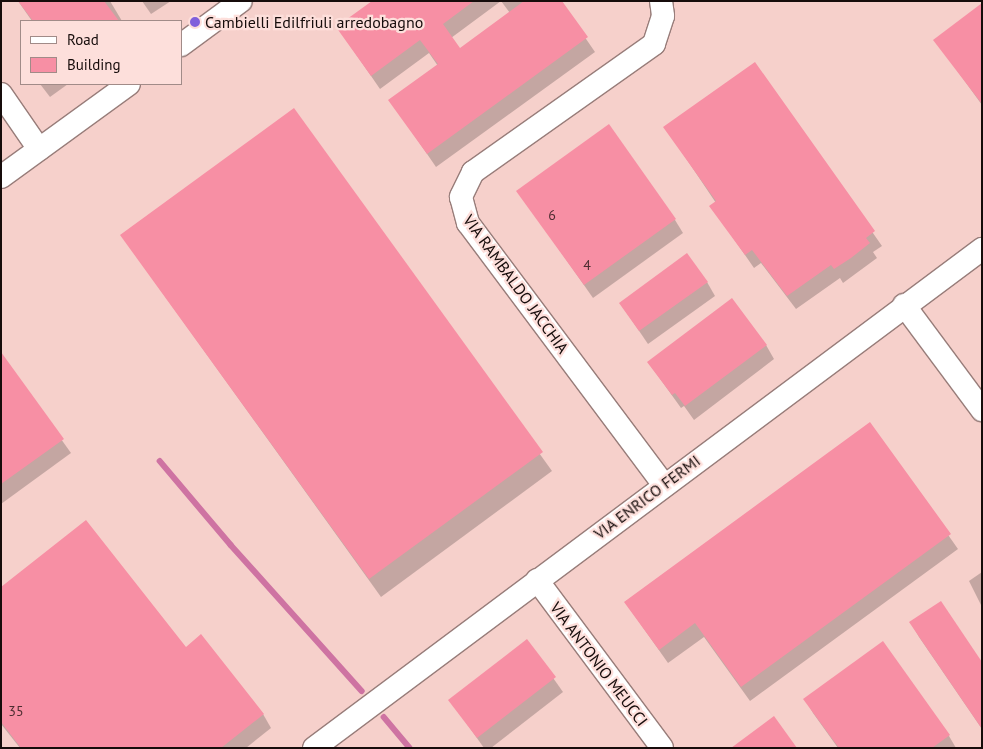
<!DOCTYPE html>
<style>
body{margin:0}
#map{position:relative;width:983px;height:749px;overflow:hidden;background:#fddfdb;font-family:"PT Sans",sans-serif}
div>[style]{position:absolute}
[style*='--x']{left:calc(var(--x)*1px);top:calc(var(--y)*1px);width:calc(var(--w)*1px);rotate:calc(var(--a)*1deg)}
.built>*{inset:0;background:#f6d0cb}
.shadow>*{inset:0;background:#0003}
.stream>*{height:5.5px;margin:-2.75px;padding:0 2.75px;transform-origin:2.75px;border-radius:2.75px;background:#ce73a2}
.building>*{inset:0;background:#f78fa4}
.roads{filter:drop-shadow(1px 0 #987d7a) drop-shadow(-1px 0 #987d7a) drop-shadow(0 1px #987d7a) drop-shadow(0 -1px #987d7a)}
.street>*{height:22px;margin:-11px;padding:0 11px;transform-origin:11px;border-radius:11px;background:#fff}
.dots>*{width:14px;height:14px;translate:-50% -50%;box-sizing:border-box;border:2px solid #fddfdb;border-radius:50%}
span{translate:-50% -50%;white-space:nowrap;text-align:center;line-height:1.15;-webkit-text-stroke:4.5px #fddfdb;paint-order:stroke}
.number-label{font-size:14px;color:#4e2d31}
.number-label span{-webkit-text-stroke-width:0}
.poi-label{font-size:16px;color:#160c0b}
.left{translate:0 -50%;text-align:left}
.street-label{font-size:16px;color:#160c0b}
.frame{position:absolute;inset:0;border:2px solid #160c0b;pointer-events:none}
.legend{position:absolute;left:20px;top:20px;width:162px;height:65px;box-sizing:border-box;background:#fddfdb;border:1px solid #a18b88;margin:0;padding:6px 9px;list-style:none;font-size:15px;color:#160c0b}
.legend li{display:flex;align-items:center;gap:10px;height:25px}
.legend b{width:25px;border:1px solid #a18b88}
</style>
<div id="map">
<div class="built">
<div style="clip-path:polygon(evenodd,1px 1px,982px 1px,982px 748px,1px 748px,1px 1px,21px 21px,181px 21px,181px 84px,21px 84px,21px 21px)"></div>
</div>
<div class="shadow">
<div style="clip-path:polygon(18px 1px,110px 1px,122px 21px,32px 21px)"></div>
<div style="clip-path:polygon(142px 1px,171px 1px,151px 14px)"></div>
<div style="clip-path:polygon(374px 1px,501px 1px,451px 38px,460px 49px,510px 13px,501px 1px,560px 1px,595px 52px,436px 167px,390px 100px,438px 66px,429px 53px,380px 89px,338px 28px)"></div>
<div style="clip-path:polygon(982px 5px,982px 105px,935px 40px)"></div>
<div style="clip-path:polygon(755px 64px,882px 246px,873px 252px,877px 258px,843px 283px,840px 278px,796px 309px,761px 263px,754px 268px,711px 206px,716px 203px,665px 127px)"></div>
<div style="clip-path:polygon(40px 84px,68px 84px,50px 97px)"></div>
<div style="clip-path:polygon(293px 110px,552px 471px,381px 597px,121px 235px)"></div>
<div style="clip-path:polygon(518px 191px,675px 220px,683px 233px,593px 298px)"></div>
<div style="clip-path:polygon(707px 282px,715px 296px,648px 344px,620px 303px)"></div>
<div style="clip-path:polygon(766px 345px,774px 359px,694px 420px,684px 406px,681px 408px,648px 362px)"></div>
<div style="clip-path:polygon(1px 355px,71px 453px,1px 504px)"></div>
<div style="clip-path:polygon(870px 424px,958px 549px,750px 701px,704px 637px,668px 663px,625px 602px)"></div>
<div style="clip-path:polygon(982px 572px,982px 607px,969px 581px)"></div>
<div style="clip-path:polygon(1px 588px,186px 648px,263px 714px,271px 728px,246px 748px,20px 748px,1px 724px)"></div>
<div style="clip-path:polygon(911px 623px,982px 664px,982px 729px,919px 637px)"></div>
<div style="clip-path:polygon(527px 641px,563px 692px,491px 748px,484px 748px,450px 700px)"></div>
<div style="clip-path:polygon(883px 643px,949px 736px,956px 748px,838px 748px,813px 713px,805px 699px)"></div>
</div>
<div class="stream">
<div style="--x:160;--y:461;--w:110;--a:49.8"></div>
<div style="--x:231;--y:545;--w:196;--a:48.1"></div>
<div style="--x:384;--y:717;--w:40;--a:50"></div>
</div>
<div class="building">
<div style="clip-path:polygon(18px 1px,104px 1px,119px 21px,33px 21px)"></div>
<div style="clip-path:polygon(372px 1px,474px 1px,443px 24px,460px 48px,524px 1px,562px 1px,588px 37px,427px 154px,388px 100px,438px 64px,420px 40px,371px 76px,336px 27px)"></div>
<div style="clip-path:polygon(982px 3px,982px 104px,933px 40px)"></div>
<div style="clip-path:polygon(755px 62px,875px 231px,866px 238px,870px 243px,851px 258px,834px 269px,831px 265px,787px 296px,752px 250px,745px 255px,709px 206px,716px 201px,663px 127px)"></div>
<div style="clip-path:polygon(294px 108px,543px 452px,369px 579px,120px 235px)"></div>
<div style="clip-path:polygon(609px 124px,676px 219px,584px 285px,516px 191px)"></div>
<div style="clip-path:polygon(687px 253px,708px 282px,639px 331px,619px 303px)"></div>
<div style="clip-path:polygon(732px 298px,767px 345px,685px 406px,675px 393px,672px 395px,647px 362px)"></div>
<div style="clip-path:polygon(1px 352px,64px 439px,1px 484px)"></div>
<div style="clip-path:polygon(870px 422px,951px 534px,741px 687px,695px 623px,659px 650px,624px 602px)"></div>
<div style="clip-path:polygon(86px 520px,186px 647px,201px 634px,264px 714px,221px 748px,21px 748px,1px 722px,1px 587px)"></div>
<div style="clip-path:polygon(941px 601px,982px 662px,982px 729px,909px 622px)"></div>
<div style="clip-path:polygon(527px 639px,556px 677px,477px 738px,448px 700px)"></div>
<div style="clip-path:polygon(883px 641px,950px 735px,932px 748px,839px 748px,803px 699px)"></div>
<div style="clip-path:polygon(774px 716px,797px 748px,731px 748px)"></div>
</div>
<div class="roads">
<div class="street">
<div style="--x:661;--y:1;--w:15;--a:82"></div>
<div style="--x:663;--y:16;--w:29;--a:108"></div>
<div style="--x:654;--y:44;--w:222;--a:144.7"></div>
<div style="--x:473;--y:172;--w:28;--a:116"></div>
<div style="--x:461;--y:197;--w:27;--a:75"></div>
<div style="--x:468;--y:223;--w:327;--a:53.2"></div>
<div style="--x:181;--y:45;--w:74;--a:-36.3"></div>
<div style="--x:1;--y:94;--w:67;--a:55.4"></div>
<div style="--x:1;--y:177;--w:158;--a:-36"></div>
<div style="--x:904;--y:305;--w:131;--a:53.4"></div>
<div style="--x:537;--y:580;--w:209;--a:53.3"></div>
<div style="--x:314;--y:748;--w:834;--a:-36.76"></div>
</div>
</div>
<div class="dots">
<div style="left:195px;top:22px;background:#8060db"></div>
</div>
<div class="number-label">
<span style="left:552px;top:215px">6</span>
<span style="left:587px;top:265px">4</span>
<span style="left:16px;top:711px">35</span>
</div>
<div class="poi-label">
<span class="left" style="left:205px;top:22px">Cambielli Edilfriuli arredobagno</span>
</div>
<div class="street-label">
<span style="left:516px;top:284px;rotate:54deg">VIA RAMBALDO JACCHIA</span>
<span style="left:647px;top:497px;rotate:-37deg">VIA ENRICO FERMI</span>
<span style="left:599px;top:664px;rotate:53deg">VIA ANTONIO MEUCCI</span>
</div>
<div class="frame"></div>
<ul class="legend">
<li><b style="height:6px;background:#fff"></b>Road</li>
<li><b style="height:14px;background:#f78fa4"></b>Building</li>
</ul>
</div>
